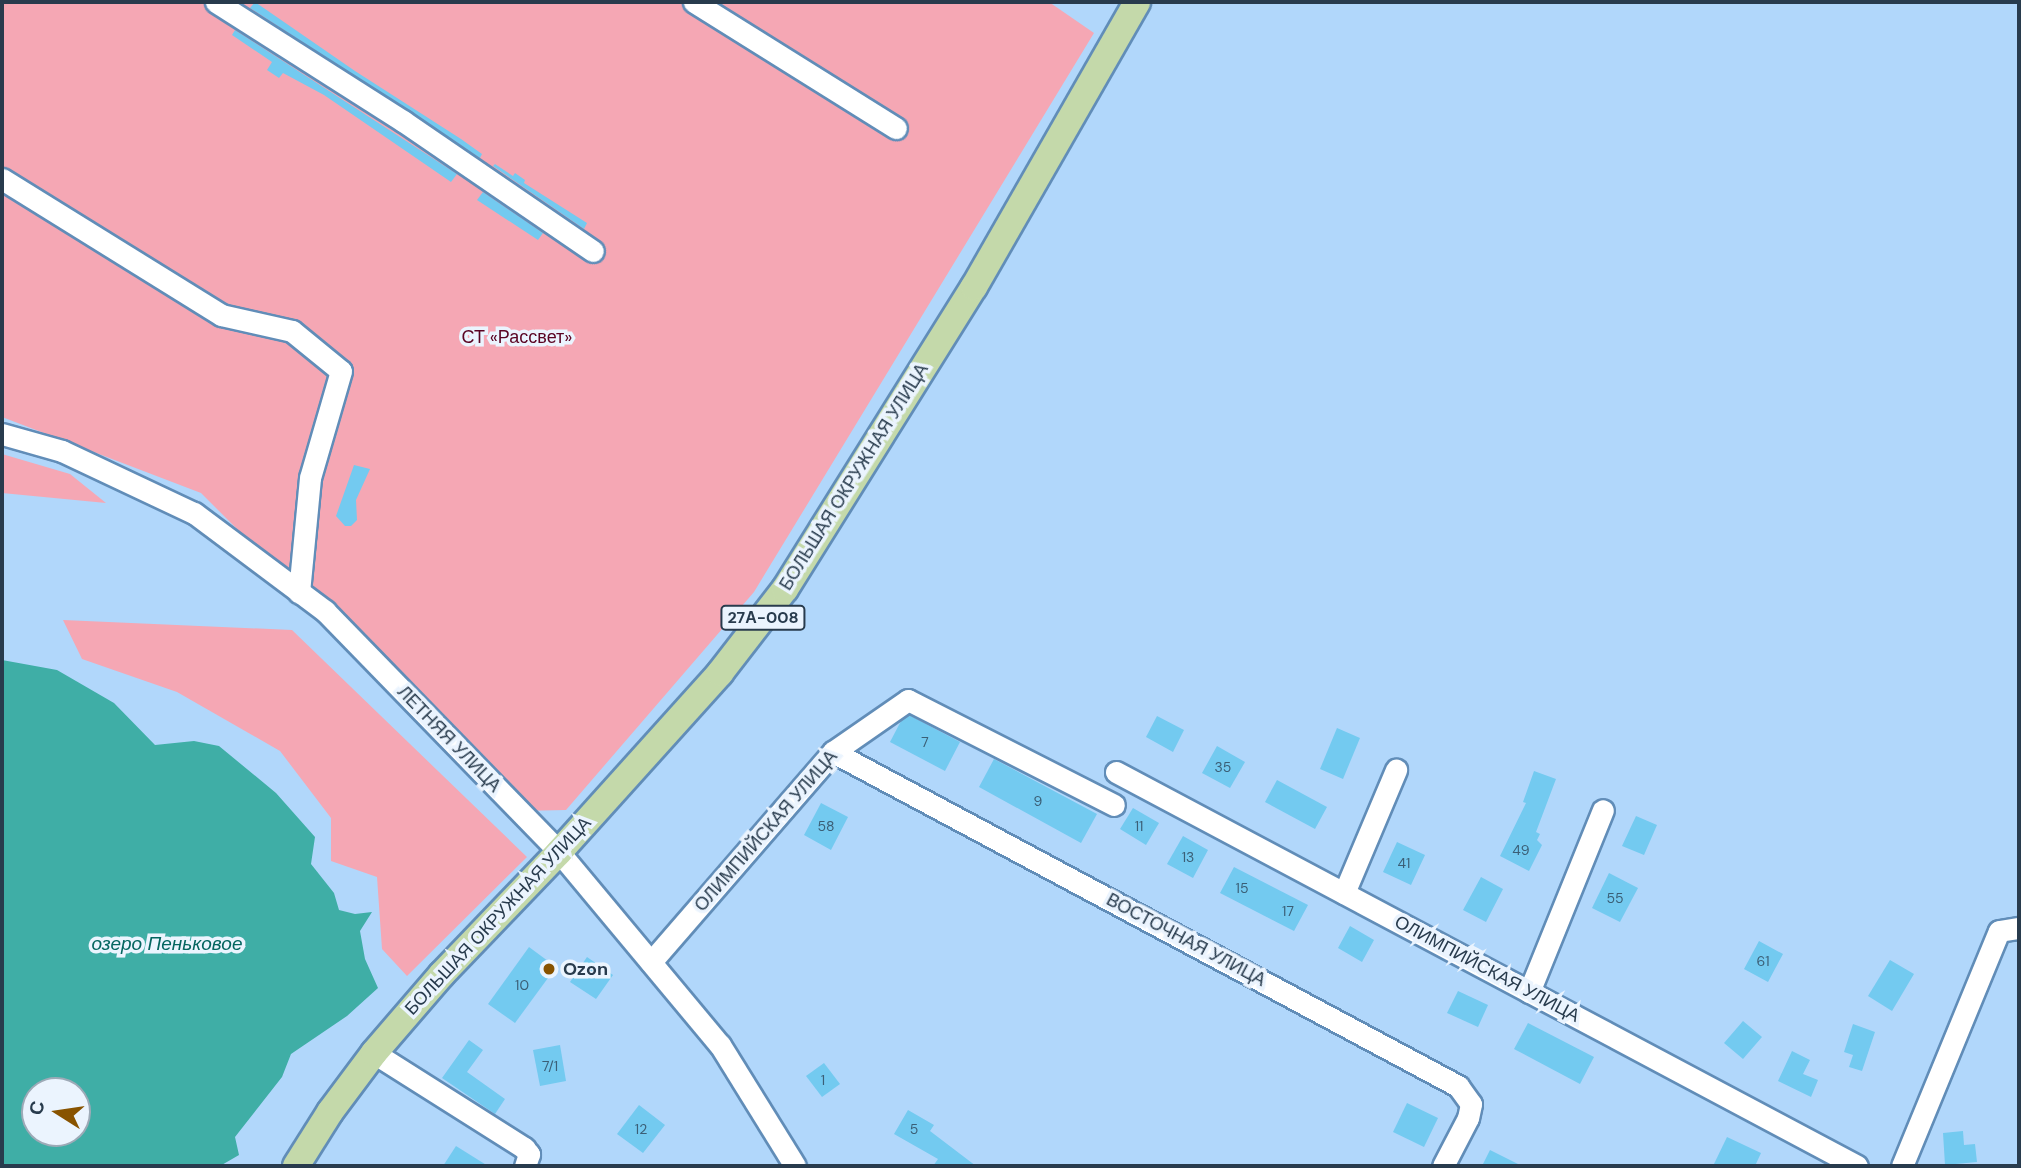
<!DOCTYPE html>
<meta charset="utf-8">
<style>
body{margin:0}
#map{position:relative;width:2021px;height:1168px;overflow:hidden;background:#b1d7fb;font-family:"DM Sans",sans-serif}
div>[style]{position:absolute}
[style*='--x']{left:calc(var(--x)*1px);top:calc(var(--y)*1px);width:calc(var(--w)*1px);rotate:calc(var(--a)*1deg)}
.green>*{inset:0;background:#f5a7b4}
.water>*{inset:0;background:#3faea6}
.building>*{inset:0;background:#73caf0}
.roads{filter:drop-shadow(2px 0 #618db8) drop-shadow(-2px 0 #618db8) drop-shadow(0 2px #618db8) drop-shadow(0 -2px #618db8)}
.minor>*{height:21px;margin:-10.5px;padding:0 10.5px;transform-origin:10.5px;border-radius:10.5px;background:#fff}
.major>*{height:26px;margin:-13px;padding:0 13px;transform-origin:13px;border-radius:13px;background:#c4d9aa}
.dots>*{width:19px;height:19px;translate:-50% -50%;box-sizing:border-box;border:4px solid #ebf4fe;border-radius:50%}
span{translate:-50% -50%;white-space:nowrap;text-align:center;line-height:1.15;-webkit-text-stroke:7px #ebf4fe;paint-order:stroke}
.number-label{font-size:14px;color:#3b5f76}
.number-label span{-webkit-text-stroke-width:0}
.shield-label span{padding:2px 5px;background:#ebf4fe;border:2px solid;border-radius:5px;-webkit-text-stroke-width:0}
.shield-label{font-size:16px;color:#283b4d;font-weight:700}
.park-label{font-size:18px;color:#5a0322}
.street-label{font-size:18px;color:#283b4d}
.poi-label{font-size:18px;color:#283b4d;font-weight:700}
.left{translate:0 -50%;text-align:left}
.water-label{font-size:19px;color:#046560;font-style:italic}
.frame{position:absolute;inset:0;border:4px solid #283b4d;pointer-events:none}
.north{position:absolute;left:21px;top:1077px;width:70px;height:70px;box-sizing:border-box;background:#ebf4fe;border:2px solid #9daab7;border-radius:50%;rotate:282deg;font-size:19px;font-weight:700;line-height:28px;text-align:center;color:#283b4d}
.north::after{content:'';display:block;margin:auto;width:24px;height:32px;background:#885300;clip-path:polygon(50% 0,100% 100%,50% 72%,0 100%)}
</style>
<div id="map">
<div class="green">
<div style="clip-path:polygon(2px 2px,1049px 2px,1094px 33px,754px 592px,566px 810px,519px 811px,201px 493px,2px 417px)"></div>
<div style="clip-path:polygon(2px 454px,70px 474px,106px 503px,2px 493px)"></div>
<div style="clip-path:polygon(63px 620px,292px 630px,527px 857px,407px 976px,382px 949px,377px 877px,331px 861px,331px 818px,280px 751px,177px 692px,82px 659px)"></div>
</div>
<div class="water">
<div style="clip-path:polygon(evenodd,2px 660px,57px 670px,114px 703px,155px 745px,194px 741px,219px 746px,276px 793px,315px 837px,311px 864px,334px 893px,339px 910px,355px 914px,372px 912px,360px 931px,365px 959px,378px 988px,347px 1016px,291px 1054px,282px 1077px,235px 1137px,239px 1155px,220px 1166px,2px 1166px,2px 660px,35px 1091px,77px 1091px,77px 1133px,35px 1133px,35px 1091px)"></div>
</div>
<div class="building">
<div style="clip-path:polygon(255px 2px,355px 71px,461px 139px,482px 154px,480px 158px,250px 8px)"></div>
<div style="clip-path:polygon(235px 30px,457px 174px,451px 182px,324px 95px,283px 73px,279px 78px,267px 70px,272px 62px,232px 35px)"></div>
<div style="clip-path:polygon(495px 164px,513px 176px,515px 173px,525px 180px,524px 183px,587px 223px,584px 229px,493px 166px)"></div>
<div style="clip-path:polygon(483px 192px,543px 233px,538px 240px,477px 200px)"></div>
<div style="clip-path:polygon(354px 465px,370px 469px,356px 500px,357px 520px,351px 526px,345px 526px,336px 516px)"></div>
<div style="clip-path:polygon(909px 715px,960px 742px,945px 771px,890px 742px,901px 721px)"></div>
<div style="clip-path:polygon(1157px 716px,1184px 730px,1173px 752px,1146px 737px)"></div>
<div style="clip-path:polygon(1337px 728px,1360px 738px,1343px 779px,1320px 769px)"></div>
<div style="clip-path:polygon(1217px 746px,1245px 762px,1230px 788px,1202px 773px)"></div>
<div style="clip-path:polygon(994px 759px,1097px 814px,1081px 843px,979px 787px)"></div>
<div style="clip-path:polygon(1534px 771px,1556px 779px,1536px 832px,1540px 834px,1537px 840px,1542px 845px,1529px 871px,1500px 856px,1526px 803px,1523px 802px)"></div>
<div style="clip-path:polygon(1277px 780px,1327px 807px,1315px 829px,1265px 802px)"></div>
<div style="clip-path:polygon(821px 803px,848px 817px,831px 850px,804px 835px)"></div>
<div style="clip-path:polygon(1133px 808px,1159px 823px,1146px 845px,1120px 829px)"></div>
<div style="clip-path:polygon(1636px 816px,1657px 825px,1644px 855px,1622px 846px)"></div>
<div style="clip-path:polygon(1183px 836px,1208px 850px,1193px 878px,1167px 864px)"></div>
<div style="clip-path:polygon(1397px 842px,1425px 855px,1411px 885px,1383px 872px)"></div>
<div style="clip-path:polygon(1234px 867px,1308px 905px,1294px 931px,1220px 893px)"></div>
<div style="clip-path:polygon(1609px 873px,1638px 888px,1620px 922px,1592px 908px)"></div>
<div style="clip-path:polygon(1481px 877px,1503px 889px,1486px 922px,1463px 910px)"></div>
<div style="clip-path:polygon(1350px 926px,1374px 940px,1362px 962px,1338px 948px)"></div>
<div style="clip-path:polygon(1759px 941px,1783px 954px,1768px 982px,1744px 969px)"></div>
<div style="clip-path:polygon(529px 947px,556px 967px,515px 1023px,488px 1004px)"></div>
<div style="clip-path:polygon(587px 957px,613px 975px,596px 999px,570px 982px)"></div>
<div style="clip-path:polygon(1890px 960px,1914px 974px,1892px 1011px,1868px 996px)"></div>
<div style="clip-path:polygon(1458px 991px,1488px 1005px,1478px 1027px,1447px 1013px)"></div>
<div style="clip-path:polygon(1743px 1021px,1762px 1037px,1743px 1059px,1724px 1043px)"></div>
<div style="clip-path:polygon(1528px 1023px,1594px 1057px,1580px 1084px,1514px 1049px)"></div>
<div style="clip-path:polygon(1853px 1024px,1875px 1032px,1862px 1071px,1849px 1067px,1853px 1055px,1844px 1052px)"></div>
<div style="clip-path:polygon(469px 1040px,483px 1050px,467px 1072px,505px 1099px,495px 1114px,442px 1078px)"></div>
<div style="clip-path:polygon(560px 1045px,566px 1081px,540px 1086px,533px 1050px)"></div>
<div style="clip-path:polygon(1792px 1051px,1810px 1060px,1803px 1074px,1818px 1080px,1811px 1097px,1778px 1081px)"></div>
<div style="clip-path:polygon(824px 1063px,840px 1084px,822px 1097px,806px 1076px)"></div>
<div style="clip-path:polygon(1407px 1103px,1438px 1118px,1424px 1147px,1393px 1132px)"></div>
<div style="clip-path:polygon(639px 1105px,665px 1125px,643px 1153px,617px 1134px)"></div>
<div style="clip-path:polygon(908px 1110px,934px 1125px,930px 1131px,976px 1166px,933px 1166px,938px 1159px,894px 1134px)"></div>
<div style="clip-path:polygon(1963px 1131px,1964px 1145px,1975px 1144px,1977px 1162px,1945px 1165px,1943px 1133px)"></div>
<div style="clip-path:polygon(1727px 1137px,1761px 1153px,1755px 1166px,1713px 1166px)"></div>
<div style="clip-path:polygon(456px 1146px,488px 1166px,443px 1166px)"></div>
<div style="clip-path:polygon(1490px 1150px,1522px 1166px,1482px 1166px)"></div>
</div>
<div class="roads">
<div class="minor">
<div style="--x:216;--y:2;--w:222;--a:32.5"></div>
<div style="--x:403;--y:121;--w:230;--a:34.4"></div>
<div style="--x:694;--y:2;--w:238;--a:32"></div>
<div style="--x:2;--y:179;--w:258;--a:31.8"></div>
<div style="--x:221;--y:315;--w:73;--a:12.7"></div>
<div style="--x:292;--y:331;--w:63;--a:39.2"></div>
<div style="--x:341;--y:371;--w:111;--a:106.2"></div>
<div style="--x:310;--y:478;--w:115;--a:95.5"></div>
<div style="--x:2;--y:434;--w:62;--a:15.8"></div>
<div style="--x:62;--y:451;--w:146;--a:25.2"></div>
<div style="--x:194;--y:513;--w:164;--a:36.8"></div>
<div style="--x:325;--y:611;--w:336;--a:45.8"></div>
<div style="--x:559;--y:852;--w:251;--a:50.2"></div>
<div style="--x:720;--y:1045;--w:142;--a:58.2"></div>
<div style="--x:833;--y:752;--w:709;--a:28.12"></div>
<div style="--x:1458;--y:1086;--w:22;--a:54"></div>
<div style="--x:1471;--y:1104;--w:14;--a:102"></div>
<div style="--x:1468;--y:1118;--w:54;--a:117.5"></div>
<div style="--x:1116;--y:772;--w:839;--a:28"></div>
<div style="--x:1344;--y:893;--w:134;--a:-67.1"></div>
<div style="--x:651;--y:962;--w:278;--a:-49.1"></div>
<div style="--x:833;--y:752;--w:91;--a:-34.7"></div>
<div style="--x:908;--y:700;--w:231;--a:27"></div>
<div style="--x:1529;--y:992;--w:196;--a:-67.9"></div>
<div style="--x:374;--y:1053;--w:178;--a:32.3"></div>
<div style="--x:524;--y:1148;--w:8;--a:50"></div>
<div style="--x:529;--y:1154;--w:13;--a:108"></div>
<div style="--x:1902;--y:1166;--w:254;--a:-67.6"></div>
<div style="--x:1999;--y:931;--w:20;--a:-9"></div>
</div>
<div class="major">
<div style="--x:296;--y:1166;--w:64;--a:-57.8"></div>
<div style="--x:330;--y:1112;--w:74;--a:-53.3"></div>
<div style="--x:374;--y:1053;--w:104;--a:-49.3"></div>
<div style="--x:442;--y:974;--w:169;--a:-46.2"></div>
<div style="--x:559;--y:852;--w:241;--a:-48"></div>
<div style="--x:720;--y:673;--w:106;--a:-52.3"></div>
<div style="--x:785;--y:589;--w:356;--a:-58"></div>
<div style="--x:974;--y:287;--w:328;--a:-60.2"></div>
</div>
</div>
<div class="dots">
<div style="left:549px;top:969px;background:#885300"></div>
</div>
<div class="number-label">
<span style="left:925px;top:742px">7</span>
<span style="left:1223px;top:767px">35</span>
<span style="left:1038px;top:801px">9</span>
<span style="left:826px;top:826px">58</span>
<span style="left:1139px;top:826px">11</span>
<span style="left:1521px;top:850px">49</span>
<span style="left:1188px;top:857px">13</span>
<span style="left:1404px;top:863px">41</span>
<span style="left:1242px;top:888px">15</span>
<span style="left:1615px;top:898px">55</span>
<span style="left:1288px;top:911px">17</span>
<span style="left:1763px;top:961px">61</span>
<span style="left:522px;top:985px">10</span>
<span style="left:550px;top:1066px">7/1</span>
<span style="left:823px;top:1080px">1</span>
<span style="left:641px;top:1129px">12</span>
<span style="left:914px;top:1129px">5</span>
</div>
<div class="shield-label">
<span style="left:763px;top:618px">27А-008</span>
</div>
<div class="park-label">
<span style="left:517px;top:337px">СТ «Рассвет»</span>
</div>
<div class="street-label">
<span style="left:854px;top:477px;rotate:-58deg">БОЛЬШАЯ ОКРУЖНАЯ УЛИЦА</span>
<span style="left:449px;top:739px;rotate:46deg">ЛЕТНЯЯ УЛИЦА</span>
<span style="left:766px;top:831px;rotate:-49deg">ОЛИМПИЙСКАЯ УЛИЦА</span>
<span style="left:498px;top:916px;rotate:-47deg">БОЛЬШАЯ ОКРУЖНАЯ УЛИЦА</span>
<span style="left:1186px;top:940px;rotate:28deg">ВОСТОЧНАЯ УЛИЦА</span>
<span style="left:1487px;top:969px;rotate:28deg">ОЛИМПИЙСКАЯ УЛИЦА</span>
</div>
<div class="poi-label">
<span class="left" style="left:563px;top:969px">Ozon</span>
</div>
<div class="water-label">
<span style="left:167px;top:944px">озеро Пеньковое</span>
</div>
<div class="frame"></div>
<div class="north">С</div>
</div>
